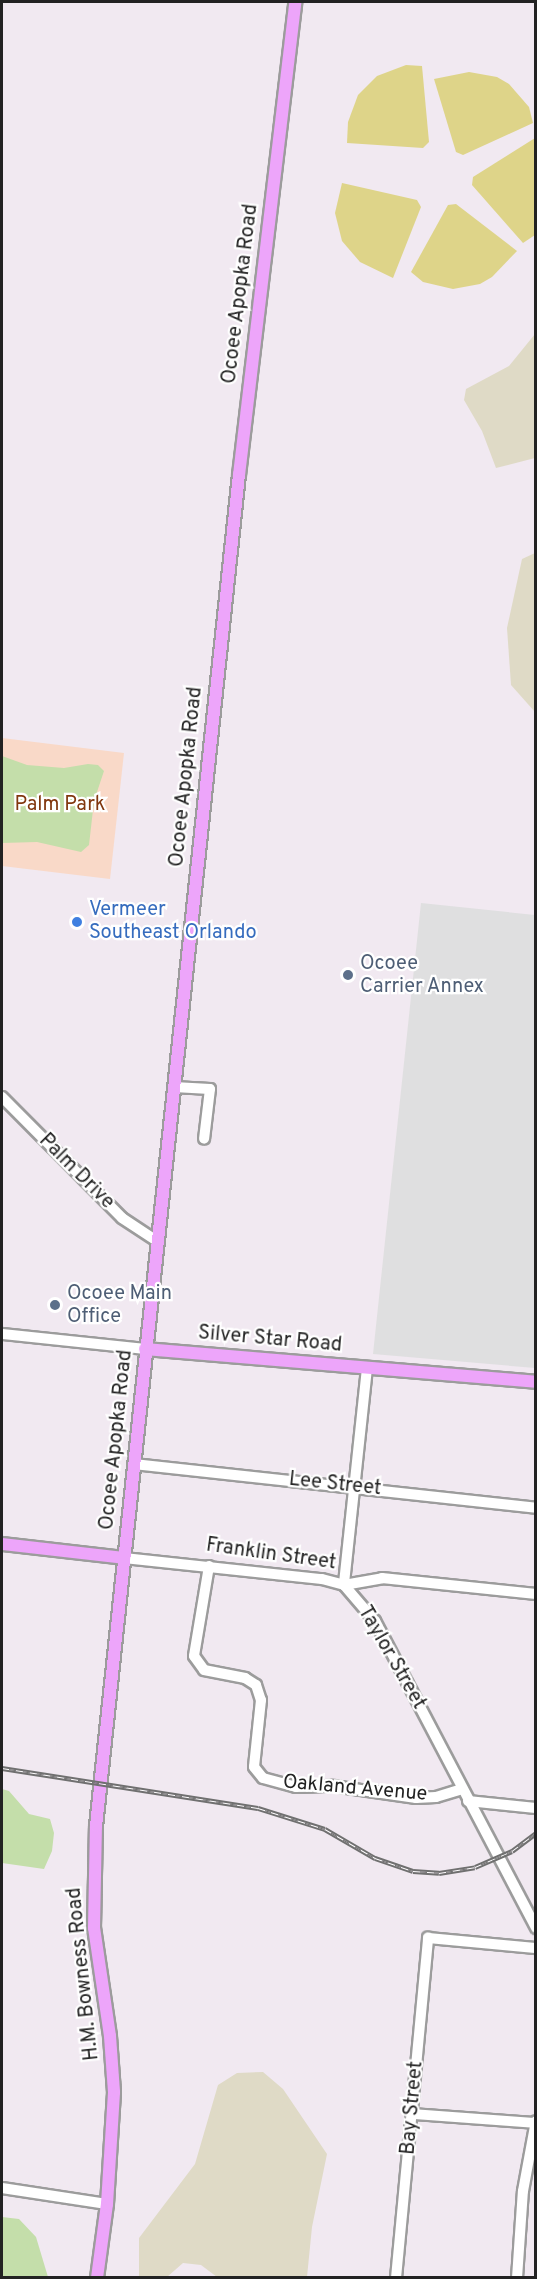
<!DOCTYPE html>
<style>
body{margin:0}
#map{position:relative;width:537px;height:2279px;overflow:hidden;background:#f1e9f1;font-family:Overpass,sans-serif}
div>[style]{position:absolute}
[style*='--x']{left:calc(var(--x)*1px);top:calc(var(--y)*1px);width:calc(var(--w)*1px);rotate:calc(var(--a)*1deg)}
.residential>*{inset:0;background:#dfdfe0}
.wetland>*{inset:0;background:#dfdac6}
.park>*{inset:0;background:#f9d9c8}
.pitch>*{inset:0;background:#ded489}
.water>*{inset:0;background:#c4deaa}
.roads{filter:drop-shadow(2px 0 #9c9c9c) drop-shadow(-2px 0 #9c9c9c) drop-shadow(0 2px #9c9c9c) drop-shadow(0 -2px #9c9c9c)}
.minor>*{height:10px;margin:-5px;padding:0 5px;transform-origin:5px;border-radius:5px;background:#fff}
.major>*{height:12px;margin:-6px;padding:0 6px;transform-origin:6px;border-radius:6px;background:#eda5fa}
.rail>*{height:4.5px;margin-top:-2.25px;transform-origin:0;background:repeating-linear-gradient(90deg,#fff 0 7px,#707070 0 14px);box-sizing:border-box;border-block:2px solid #707070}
.dots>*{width:16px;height:16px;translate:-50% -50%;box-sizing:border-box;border:3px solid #fff;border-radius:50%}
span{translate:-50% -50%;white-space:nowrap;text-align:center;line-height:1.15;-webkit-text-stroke:4.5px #fff;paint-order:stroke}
.street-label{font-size:20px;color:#222}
.park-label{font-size:20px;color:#81370e}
.shop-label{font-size:20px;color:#366cbe}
.left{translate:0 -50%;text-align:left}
.service-label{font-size:20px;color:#4e5e75}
.frame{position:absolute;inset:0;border:3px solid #222;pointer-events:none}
</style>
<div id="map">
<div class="residential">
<div style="clip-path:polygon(421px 903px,535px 915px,535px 1368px,373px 1354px)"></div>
</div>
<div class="wetland">
<div style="clip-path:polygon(535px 334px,535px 458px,496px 468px,482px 431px,464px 400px,466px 389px,509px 366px)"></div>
<div style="clip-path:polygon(535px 553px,535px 712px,511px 685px,507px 628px,522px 559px)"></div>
<div style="clip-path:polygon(263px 2072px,283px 2089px,327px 2154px,312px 2227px,307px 2277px,217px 2277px,201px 2265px,183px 2263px,167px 2277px,139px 2277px,139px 2238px,195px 2164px,218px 2085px,237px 2073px)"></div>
</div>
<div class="park">
<div style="clip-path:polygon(2px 738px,124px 753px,110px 879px,2px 866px)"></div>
</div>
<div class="pitch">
<div style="clip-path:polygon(406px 65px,422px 66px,429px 142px,423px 148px,347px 143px,348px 122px,358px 95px,377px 76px)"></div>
<div style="clip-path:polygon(469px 72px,497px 77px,509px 84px,529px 107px,533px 123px,463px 155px,456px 152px,434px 79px)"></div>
<div style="clip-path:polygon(535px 138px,535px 235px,523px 243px,472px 185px,473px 177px)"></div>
<div style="clip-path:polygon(342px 183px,417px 200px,421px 207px,393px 278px,360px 262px,342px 241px,335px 213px)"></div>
<div style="clip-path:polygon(456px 204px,517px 251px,492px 277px,480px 284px,453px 289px,423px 282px,411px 272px,448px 205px)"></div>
</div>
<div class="water">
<div style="clip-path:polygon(2px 756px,27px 765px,64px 768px,88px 764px,98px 765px,104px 771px,94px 801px,89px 845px,81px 852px,37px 842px,2px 843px)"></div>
<div style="clip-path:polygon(2px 1789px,9px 1791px,29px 1814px,50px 1819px,54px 1833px,52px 1851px,44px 1869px,2px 1863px)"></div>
<div style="clip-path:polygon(2px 2217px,19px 2219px,36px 2237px,48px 2277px,2px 2277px)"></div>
</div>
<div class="roads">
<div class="minor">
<div style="--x:174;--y:1087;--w:36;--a:3"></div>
<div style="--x:210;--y:1089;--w:50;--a:96.8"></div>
<div style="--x:2;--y:1097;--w:170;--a:45.2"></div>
<div style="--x:122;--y:1218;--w:42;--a:33.3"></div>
<div style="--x:2;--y:1334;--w:144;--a:6"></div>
<div style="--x:367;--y:1368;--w:218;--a:96.1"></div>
<div style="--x:344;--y:1585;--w:48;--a:49.3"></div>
<div style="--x:375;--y:1621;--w:347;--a:62.3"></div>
<div style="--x:134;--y:1464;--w:404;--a:6.2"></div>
<div style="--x:124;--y:1558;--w:199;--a:6.1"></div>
<div style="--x:322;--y:1579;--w:23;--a:15"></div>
<div style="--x:344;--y:1585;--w:39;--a:-10"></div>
<div style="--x:382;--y:1578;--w:155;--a:5.9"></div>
<div style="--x:209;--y:1566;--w:91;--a:99.5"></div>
<div style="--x:194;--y:1656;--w:17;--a:54"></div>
<div style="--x:204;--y:1670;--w:42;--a:11"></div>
<div style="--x:245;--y:1678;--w:13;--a:32"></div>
<div style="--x:256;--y:1685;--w:16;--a:72"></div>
<div style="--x:261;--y:1700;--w:67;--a:96"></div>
<div style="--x:254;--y:1767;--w:14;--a:51"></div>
<div style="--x:263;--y:1778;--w:34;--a:15"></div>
<div style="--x:296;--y:1787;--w:37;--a:-2"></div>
<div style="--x:333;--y:1786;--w:84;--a:8.2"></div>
<div style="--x:416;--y:1798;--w:20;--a:-3"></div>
<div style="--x:436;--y:1797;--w:27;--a:-17"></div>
<div style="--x:468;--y:1801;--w:68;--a:5.9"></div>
<div style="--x:413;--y:2114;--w:123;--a:4.2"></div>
<div style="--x:2;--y:2188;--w:106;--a:8.7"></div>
<div style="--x:396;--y:2278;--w:342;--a:-84.6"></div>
<div style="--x:428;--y:1938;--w:108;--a:5.3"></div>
<div style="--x:517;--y:2278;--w:87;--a:-86.1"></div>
<div style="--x:523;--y:2191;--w:71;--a:-79.5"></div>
</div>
<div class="major">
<div style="--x:145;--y:1349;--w:392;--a:4.8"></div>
<div style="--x:2;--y:1544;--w:123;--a:6.5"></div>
<div style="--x:97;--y:2278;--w:75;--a:-82.3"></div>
<div style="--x:107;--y:2204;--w:112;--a:-86.4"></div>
<div style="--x:114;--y:2092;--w:56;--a:-94.1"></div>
<div style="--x:110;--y:2036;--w:109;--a:-98.4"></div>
<div style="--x:94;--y:1928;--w:102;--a:-88.9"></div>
<div style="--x:96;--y:1826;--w:1359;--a:-83.96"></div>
<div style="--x:239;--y:475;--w:476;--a:-83.2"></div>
</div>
</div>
<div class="rail">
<div style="--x:2;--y:1768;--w:259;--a:8.9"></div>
<div style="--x:258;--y:1808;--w:70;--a:17.4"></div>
<div style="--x:325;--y:1829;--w:58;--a:30.1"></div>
<div style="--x:375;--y:1858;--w:40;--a:18.9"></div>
<div style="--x:413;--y:1871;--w:26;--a:4"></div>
<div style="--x:439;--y:1873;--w:36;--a:-9"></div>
<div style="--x:475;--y:1867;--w:40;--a:-23.4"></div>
<div style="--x:512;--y:1851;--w:30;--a:-37"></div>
</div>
<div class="dots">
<div style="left:77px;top:922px;background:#3f7fe0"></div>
<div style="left:348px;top:975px;background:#5c6f8a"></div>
<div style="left:55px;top:1305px;background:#5c6f8a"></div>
</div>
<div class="street-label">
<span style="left:241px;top:294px;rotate:-83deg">Ocoee Apopka Road</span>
<span style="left:187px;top:777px;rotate:-84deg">Ocoee Apopka Road</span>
<span style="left:76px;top:1172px;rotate:45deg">Palm Drive</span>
<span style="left:270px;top:1340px;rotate:5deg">Silver Star Road</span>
<span style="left:117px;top:1440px;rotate:-84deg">Ocoee Apopka Road</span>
<span style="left:335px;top:1485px;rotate:6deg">Lee Street</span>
<span style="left:271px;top:1555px;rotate:8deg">Franklin Street</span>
<span style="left:391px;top:1658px;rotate:60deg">Taylor Street</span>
<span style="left:355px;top:1789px;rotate:5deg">Oakland Avenue</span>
<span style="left:84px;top:1974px;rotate:-96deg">H.M. Bowness Road</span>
<span style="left:413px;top:2108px;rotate:-85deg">Bay Street</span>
</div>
<div class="park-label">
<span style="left:60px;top:805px">Palm Park</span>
</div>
<div class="shop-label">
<span class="left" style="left:89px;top:922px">Vermeer<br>Southeast Orlando</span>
</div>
<div class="service-label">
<span class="left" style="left:360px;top:976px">Ocoee<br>Carrier Annex</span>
<span class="left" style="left:67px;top:1306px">Ocoee Main<br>Office</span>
</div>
<div class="frame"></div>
</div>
